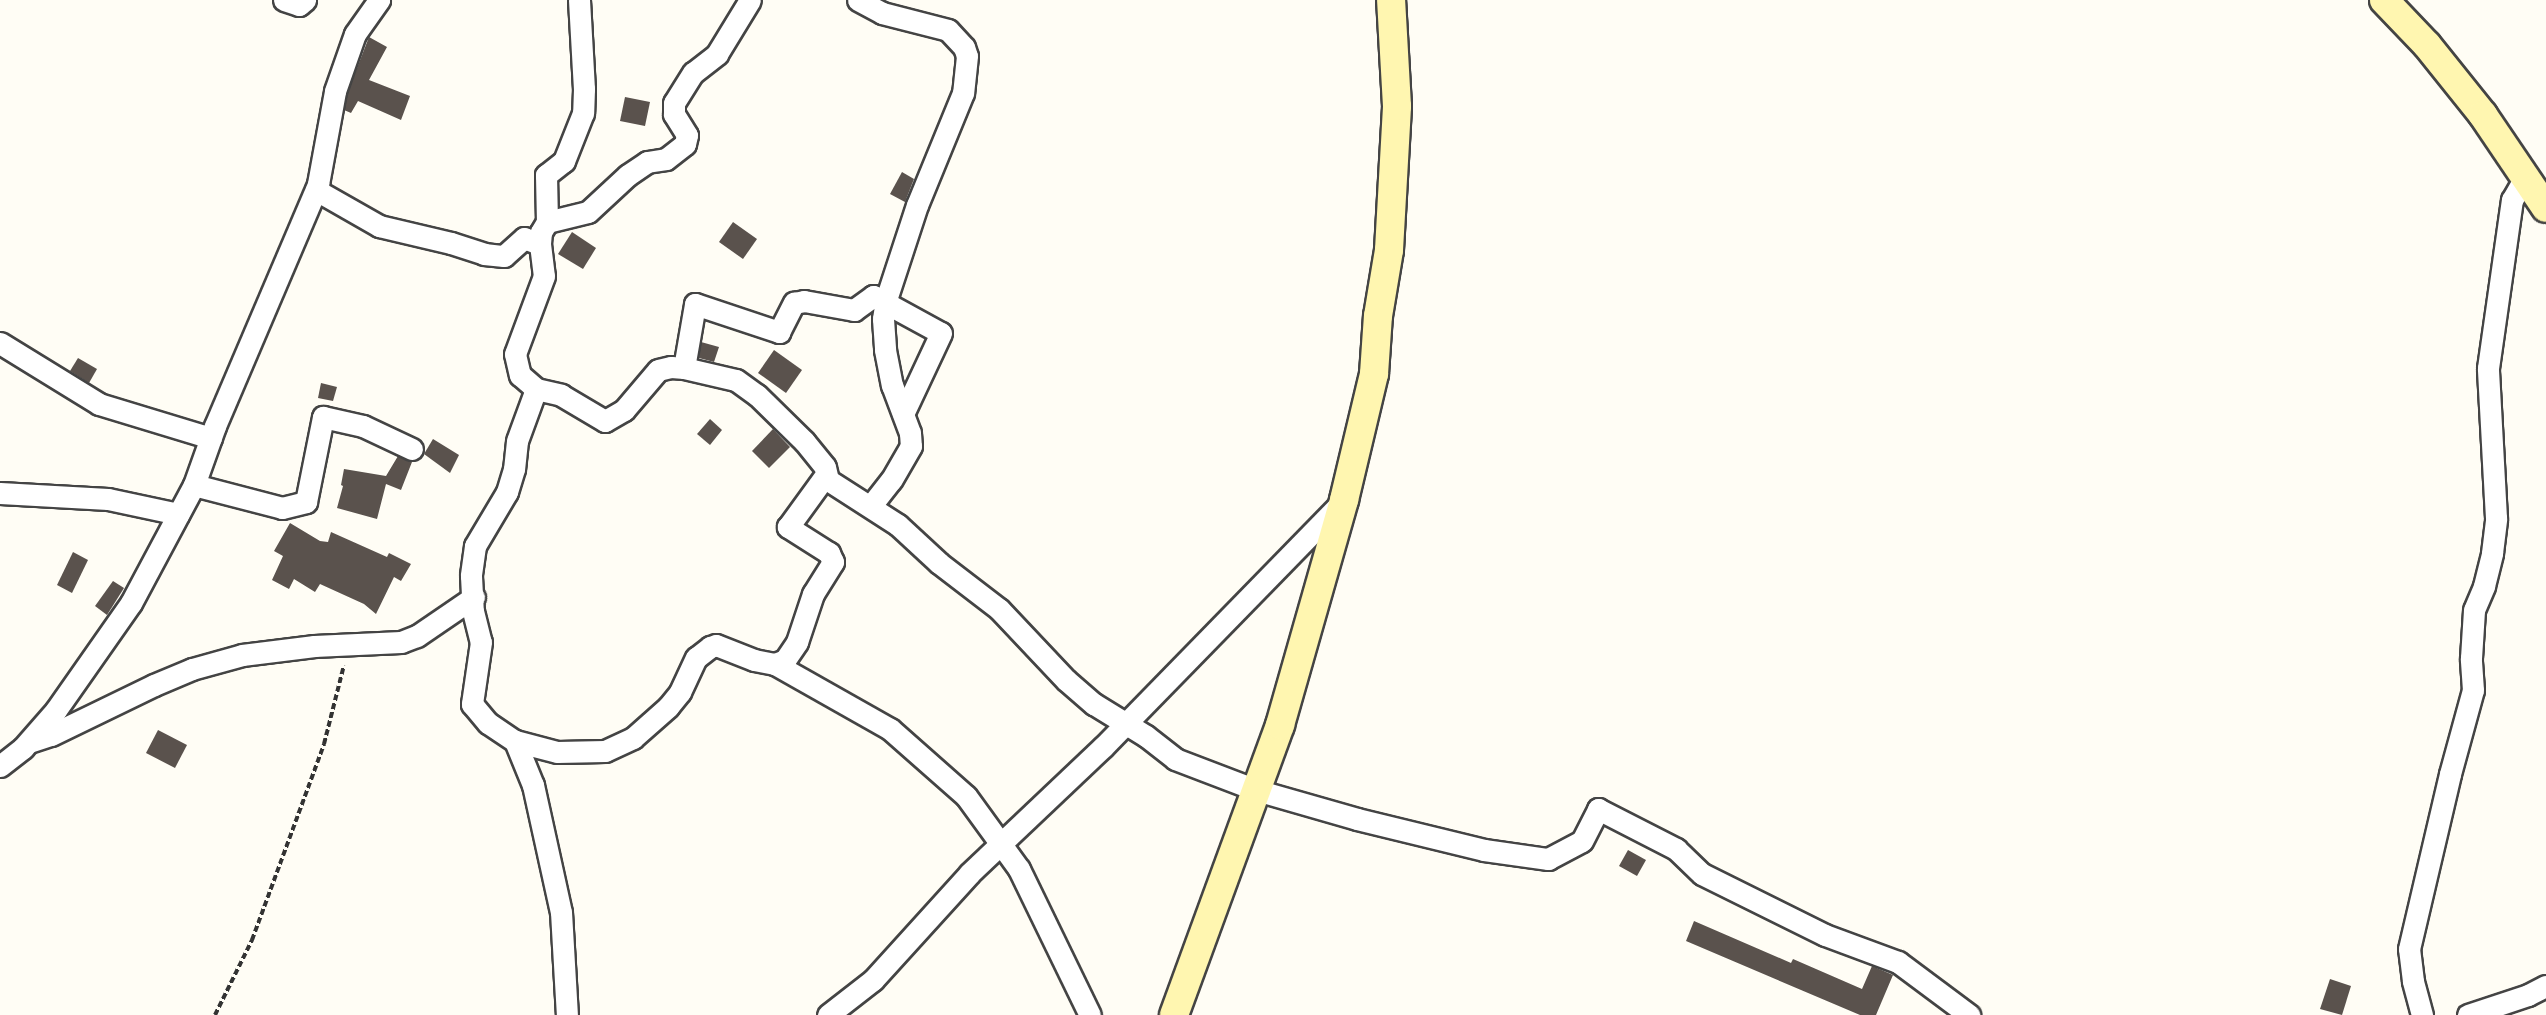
<!DOCTYPE html>
<style>
body{margin:0}
#map{position:relative;width:2546px;height:1015px;overflow:hidden;background:#fffdf5;font-family:Lora,serif}
div>[style]{position:absolute}
[style*='--x']{left:calc(var(--x)*1px);top:calc(var(--y)*1px);width:calc(var(--w)*1px);rotate:calc(var(--a)*1deg)}
.building>*{inset:0;background:#5a524d}
.path>*{height:4px;margin-top:-2px;transform-origin:0;background:repeating-linear-gradient(90deg,#333 0 6px,transparent 0 9px)}
.roads{filter:drop-shadow(2px 0 #444) drop-shadow(-2px 0 #444) drop-shadow(0 2px #444) drop-shadow(0 -2px #444)}
.street>*{height:21px;margin:-10.5px;padding:0 10.5px;transform-origin:10.5px;border-radius:10.5px;background:#fff}
.secondary>*{height:28px;margin:-14px;padding:0 14px;transform-origin:14px;border-radius:14px;background:#fff6b0}
span{translate:-50% -50%;white-space:nowrap;text-align:center;line-height:1.15;-webkit-text-stroke:6px #fff;paint-order:stroke}
</style>
<div id="map">
<div class="building">
<div style="clip-path:polygon(369px 37px,387px 47px,369px 80px,410px 96px,401px 120px,358px 101px,351px 113px,344px 110px,347px 94px)"></div>
<div style="clip-path:polygon(625px 97px,650px 102px,645px 126px,620px 121px)"></div>
<div style="clip-path:polygon(902px 172px,914px 179px,905px 202px,890px 194px)"></div>
<div style="clip-path:polygon(733px 222px,757px 239px,743px 259px,719px 242px)"></div>
<div style="clip-path:polygon(572px 232px,596px 248px,583px 269px,558px 254px)"></div>
<div style="clip-path:polygon(701px 342px,719px 347px,714px 362px,699px 358px)"></div>
<div style="clip-path:polygon(774px 350px,802px 370px,786px 393px,758px 373px)"></div>
<div style="clip-path:polygon(78px 358px,97px 369px,89px 383px,70px 371px)"></div>
<div style="clip-path:polygon(321px 383px,337px 387px,333px 401px,318px 398px)"></div>
<div style="clip-path:polygon(710px 419px,722px 430px,710px 445px,697px 434px)"></div>
<div style="clip-path:polygon(773px 429px,790px 447px,769px 468px,752px 451px)"></div>
<div style="clip-path:polygon(433px 439px,459px 455px,450px 473px,424px 454px)"></div>
<div style="clip-path:polygon(398px 456px,412px 462px,401px 490px,386px 484px,377px 519px,337px 508px,343px 486px,341px 485px,344px 469px,386px 476px)"></div>
<div style="clip-path:polygon(290px 523px,320px 541px,328px 542px,331px 532px,387px 557px,389px 553px,411px 564px,401px 581px,394px 577px,376px 614px,364px 604px,320px 584px,315px 592px,294px 579px,289px 589px,272px 580px,283px 556px,274px 551px)"></div>
<div style="clip-path:polygon(73px 552px,88px 560px,72px 593px,57px 585px)"></div>
<div style="clip-path:polygon(113px 581px,124px 588px,107px 615px,95px 606px)"></div>
<div style="clip-path:polygon(158px 730px,187px 745px,175px 768px,146px 753px)"></div>
<div style="clip-path:polygon(1628px 850px,1646px 860px,1637px 876px,1619px 866px)"></div>
<div style="clip-path:polygon(1694px 921px,1791px 963px,1793px 959px,1862px 989px,1872px 966px,1893px 975px,1876px 1015px,1860px 1015px,1686px 941px)"></div>
<div style="clip-path:polygon(2330px 979px,2351px 986px,2342px 1015px,2320px 1009px)"></div>
</div>
<div class="path">
<div style="--x:215;--y:1015;--w:84;--a:-63.7"></div>
<div style="--x:252;--y:940;--w:209;--a:-69.8"></div>
<div style="--x:324;--y:744;--w:81;--a:-75.8"></div>
</div>
<div class="roads">
<div class="street">
<div style="--x:284;--y:0;--w:16;--a:18"></div>
<div style="--x:299;--y:5;--w:8;--a:-40"></div>
<div style="--x:579;--y:0;--w:89;--a:86.8"></div>
<div style="--x:584;--y:89;--w:24;--a:92"></div>
<div style="--x:583;--y:113;--w:52;--a:111.6"></div>
<div style="--x:564;--y:161;--w:23;--a:142"></div>
<div style="--x:546;--y:175;--w:47;--a:88.8"></div>
<div style="--x:547;--y:222;--w:12;--a:121"></div>
<div style="--x:541;--y:232;--w:12;--a:95"></div>
<div style="--x:540;--y:244;--w:32;--a:83"></div>
<div style="--x:544;--y:276;--w:83;--a:110.4"></div>
<div style="--x:515;--y:354;--w:22;--a:77"></div>
<div style="--x:520;--y:375;--w:21;--a:41"></div>
<div style="--x:536;--y:389;--w:26;--a:13"></div>
<div style="--x:561;--y:395;--w:51;--a:30.6"></div>
<div style="--x:605;--y:421;--w:22;--a:-30"></div>
<div style="--x:624;--y:410;--w:52;--a:-49.6"></div>
<div style="--x:658;--y:370;--w:13;--a:-13"></div>
<div style="--x:671;--y:367;--w:13;--a:4"></div>
<div style="--x:684;--y:368;--w:53;--a:13"></div>
<div style="--x:736;--y:380;--w:26;--a:36"></div>
<div style="--x:757;--y:395;--w:66;--a:44.4"></div>
<div style="--x:804;--y:441;--w:33;--a:51"></div>
<div style="--x:825;--y:467;--w:13;--a:77"></div>
<div style="--x:828;--y:480;--w:83;--a:32.7"></div>
<div style="--x:898;--y:525;--w:56;--a:42.8"></div>
<div style="--x:939;--y:563;--w:76;--a:37.5"></div>
<div style="--x:999;--y:609;--w:98;--a:46.7"></div>
<div style="--x:1066;--y:680;--w:37;--a:41"></div>
<div style="--x:1094;--y:704;--w:61;--a:31.6"></div>
<div style="--x:1146;--y:736;--w:37;--a:38"></div>
<div style="--x:1175;--y:759;--w:87;--a:20.9"></div>
<div style="--x:1256;--y:790;--w:105;--a:16"></div>
<div style="--x:1357;--y:819;--w:131;--a:13.7"></div>
<div style="--x:1484;--y:850;--w:65;--a:8"></div>
<div style="--x:1548;--y:859;--w:38;--a:-28"></div>
<div style="--x:1582;--y:841;--w:36;--a:-63"></div>
<div style="--x:1598;--y:809;--w:88;--a:27.1"></div>
<div style="--x:1676;--y:849;--w:36;--a:44"></div>
<div style="--x:1702;--y:874;--w:137;--a:26.4"></div>
<div style="--x:1825;--y:935;--w:78;--a:20.3"></div>
<div style="--x:1898;--y:962;--w:89;--a:36.7"></div>
<div style="--x:858;--y:0;--w:27;--a:28"></div>
<div style="--x:882;--y:13;--w:68;--a:14.4"></div>
<div style="--x:948;--y:30;--w:23;--a:47"></div>
<div style="--x:964;--y:47;--w:9;--a:72"></div>
<div style="--x:967;--y:56;--w:37;--a:96"></div>
<div style="--x:963;--y:93;--w:121;--a:112.3"></div>
<div style="--x:917;--y:205;--w:100;--a:108.1"></div>
<div style="--x:886;--y:300;--w:19;--a:99"></div>
<div style="--x:883;--y:319;--w:31;--a:86"></div>
<div style="--x:885;--y:350;--w:36;--a:79"></div>
<div style="--x:892;--y:385;--w:51;--a:69.4"></div>
<div style="--x:910;--y:433;--w:13;--a:86"></div>
<div style="--x:911;--y:446;--w:39;--a:120"></div>
<div style="--x:891;--y:480;--w:33;--a:128"></div>
<div style="--x:316;--y:190;--w:73;--a:29.7"></div>
<div style="--x:379;--y:226;--w:74;--a:13.3"></div>
<div style="--x:451;--y:243;--w:35;--a:18"></div>
<div style="--x:484;--y:254;--w:20;--a:6"></div>
<div style="--x:504;--y:256;--w:27;--a:-42"></div>
<div style="--x:524;--y:238;--w:17;--a:21"></div>
<div style="--x:547;--y:222;--w:42;--a:-13.7"></div>
<div style="--x:588;--y:212;--w:54;--a:-42.8"></div>
<div style="--x:628;--y:175;--w:23;--a:-34"></div>
<div style="--x:647;--y:162;--w:19;--a:-9"></div>
<div style="--x:666;--y:159;--w:24;--a:-38"></div>
<div style="--x:685;--y:144;--w:9;--a:-77"></div>
<div style="--x:687;--y:135;--w:25;--a:-122"></div>
<div style="--x:674;--y:114;--w:11;--a:-90"></div>
<div style="--x:674;--y:103;--w:36;--a:-58"></div>
<div style="--x:693;--y:73;--w:31;--a:-38"></div>
<div style="--x:717;--y:54;--w:63;--a:-58.6"></div>
<div style="--x:0;--y:343;--w:116;--a:31.6"></div>
<div style="--x:99;--y:404;--w:117;--a:16.9"></div>
<div style="--x:684;--y:368;--w:65;--a:-80.2"></div>
<div style="--x:695;--y:304;--w:89;--a:18.4"></div>
<div style="--x:779;--y:332;--w:33;--a:-63"></div>
<div style="--x:794;--y:303;--w:10;--a:-11"></div>
<div style="--x:804;--y:301;--w:51;--a:10.2"></div>
<div style="--x:854;--y:310;--w:24;--a:-36"></div>
<div style="--x:873;--y:296;--w:77;--a:28.6"></div>
<div style="--x:941;--y:333;--w:89;--a:115.1"></div>
<div style="--x:536;--y:389;--w:55;--a:110.1"></div>
<div style="--x:517;--y:441;--w:28;--a:96"></div>
<div style="--x:514;--y:469;--w:24;--a:107"></div>
<div style="--x:507;--y:492;--w:63;--a:120.7"></div>
<div style="--x:475;--y:546;--w:30;--a:98"></div>
<div style="--x:471;--y:576;--w:35;--a:87"></div>
<div style="--x:473;--y:611;--w:32;--a:76"></div>
<div style="--x:481;--y:642;--w:63;--a:98.3"></div>
<div style="--x:472;--y:704;--w:25;--a:50"></div>
<div style="--x:488;--y:723;--w:32;--a:34"></div>
<div style="--x:515;--y:741;--w:48;--a:67.8"></div>
<div style="--x:533;--y:785;--w:130;--a:77.6"></div>
<div style="--x:561;--y:912;--w:103;--a:86.7"></div>
<div style="--x:194;--y:485;--w:91;--a:14.6"></div>
<div style="--x:282;--y:508;--w:25;--a:-14"></div>
<div style="--x:306;--y:502;--w:87;--a:-78.7"></div>
<div style="--x:323;--y:417;--w:41;--a:12.7"></div>
<div style="--x:363;--y:426;--w:54;--a:25.1"></div>
<div style="--x:0;--y:493;--w:108;--a:3.2"></div>
<div style="--x:108;--y:499;--w:72;--a:12.1"></div>
<div style="--x:775;--y:664;--w:132;--a:29.5"></div>
<div style="--x:890;--y:729;--w:101;--a:41.4"></div>
<div style="--x:966;--y:796;--w:90;--a:54"></div>
<div style="--x:1019;--y:869;--w:162;--a:64.1"></div>
<div style="--x:32;--y:741;--w:20;--a:-18"></div>
<div style="--x:51;--y:735;--w:114;--a:-25.9"></div>
<div style="--x:154;--y:685;--w:41;--a:-22.8"></div>
<div style="--x:192;--y:669;--w:52;--a:-15.6"></div>
<div style="--x:242;--y:655;--w:73;--a:-7.1"></div>
<div style="--x:314;--y:646;--w:87;--a:-2.6"></div>
<div style="--x:401;--y:642;--w:17;--a:-21"></div>
<div style="--x:417;--y:636;--w:69;--a:-34.4"></div>
<div style="--x:515;--y:741;--w:43;--a:14.7"></div>
<div style="--x:557;--y:752;--w:48;--a:-1.2"></div>
<div style="--x:605;--y:751;--w:31;--a:-25"></div>
<div style="--x:633;--y:738;--w:47;--a:-41.5"></div>
<div style="--x:668;--y:707;--w:19;--a:-51"></div>
<div style="--x:680;--y:692;--w:38;--a:-65"></div>
<div style="--x:696;--y:658;--w:18;--a:-38"></div>
<div style="--x:710;--y:647;--w:6;--a:-18"></div>
<div style="--x:716;--y:645;--w:41;--a:21.5"></div>
<div style="--x:754;--y:660;--w:21;--a:11"></div>
<div style="--x:775;--y:664;--w:11;--a:-22"></div>
<div style="--x:785;--y:660;--w:22;--a:-56"></div>
<div style="--x:797;--y:642;--w:51;--a:-71.6"></div>
<div style="--x:813;--y:594;--w:38;--a:-58"></div>
<div style="--x:833;--y:562;--w:10;--a:-114"></div>
<div style="--x:829;--y:553;--w:49;--a:-147.6"></div>
<div style="--x:788;--y:527;--w:63;--a:-54"></div>
<div style="--x:0;--y:766;--w:29;--a:-38"></div>
<div style="--x:23;--y:748;--w:50;--a:-49"></div>
<div style="--x:56;--y:710;--w:131;--a:-55"></div>
<div style="--x:131;--y:603;--w:134;--a:-61.9"></div>
<div style="--x:194;--y:485;--w:63;--a:-70.4"></div>
<div style="--x:215;--y:426;--w:263;--a:-66.9"></div>
<div style="--x:318;--y:184;--w:95;--a:-79.6"></div>
<div style="--x:335;--y:91;--w:60;--a:-70.7"></div>
<div style="--x:355;--y:34;--w:42;--a:-54.8"></div>
<div style="--x:828;--y:1015;--w:57;--a:-37.9"></div>
<div style="--x:873;--y:980;--w:144;--a:-47.8"></div>
<div style="--x:970;--y:873;--w:183;--a:-43.5"></div>
<div style="--x:1103;--y:747;--w:344;--a:-45.7"></div>
<div style="--x:2422;--y:1015;--w:35;--a:-105"></div>
<div style="--x:2413;--y:981;--w:32;--a:-97"></div>
<div style="--x:2409;--y:949;--w:180;--a:-76.8"></div>
<div style="--x:2450;--y:774;--w:87;--a:-74.7"></div>
<div style="--x:2473;--y:690;--w:32;--a:-94"></div>
<div style="--x:2471;--y:658;--w:48;--a:-86.4"></div>
<div style="--x:2474;--y:610;--w:26;--a:-67"></div>
<div style="--x:2484;--y:586;--w:34;--a:-76"></div>
<div style="--x:2492;--y:553;--w:35;--a:-83"></div>
<div style="--x:2496;--y:518;--w:150;--a:-93.1"></div>
<div style="--x:2488;--y:368;--w:170;--a:-81.9"></div>
<div style="--x:2512;--y:200;--w:24;--a:-60"></div>
<div style="--x:2468;--y:1015;--w:63;--a:-18.4"></div>
<div style="--x:2528;--y:995;--w:20;--a:-27"></div>
</div>
<div class="secondary">
<div style="--x:2384;--y:0;--w:62;--a:46.3"></div>
<div style="--x:2427;--y:45;--w:90;--a:51.3"></div>
<div style="--x:2483;--y:115;--w:112;--a:55.9"></div>
<div style="--x:1174;--y:1015;--w:309;--a:-69.9"></div>
<div style="--x:1280;--y:725;--w:234;--a:-74.1"></div>
<div style="--x:1344;--y:500;--w:130;--a:-76.6"></div>
<div style="--x:1374;--y:374;--w:58;--a:-86.1"></div>
<div style="--x:1378;--y:316;--w:67;--a:-80.5"></div>
<div style="--x:1389;--y:250;--w:144;--a:-86.8"></div>
<div style="--x:1397;--y:106;--w:106;--a:-93.2"></div>
</div>
</div>
</div>
